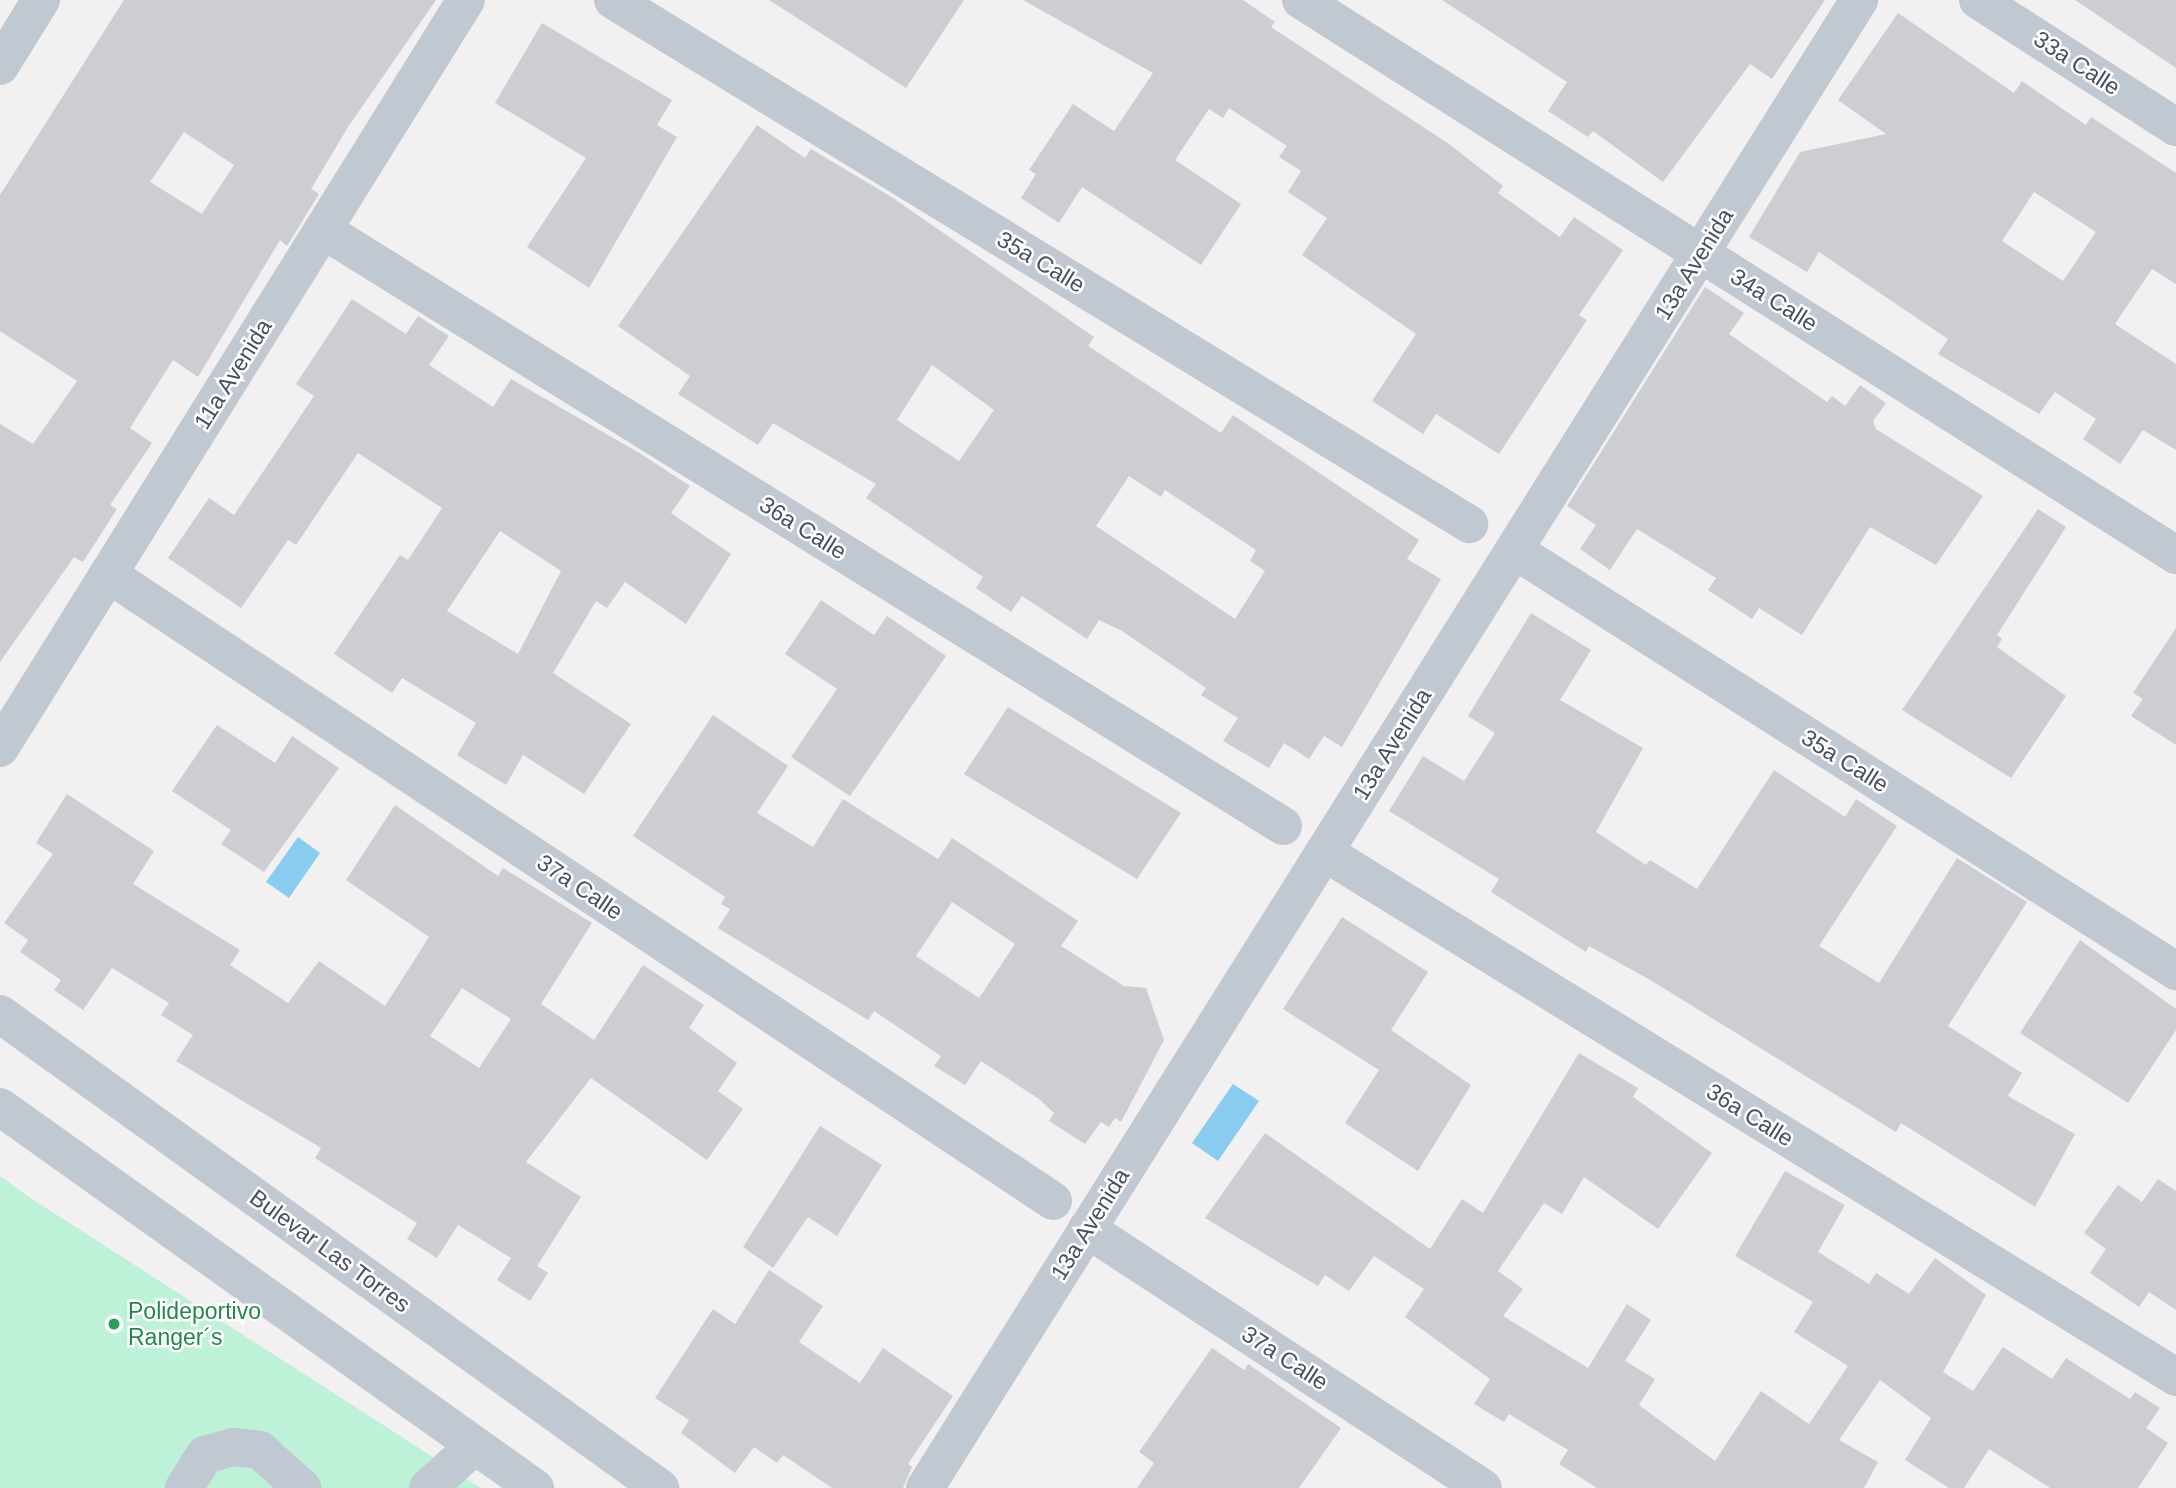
<!DOCTYPE html>
<meta charset="utf-8">
<style>
body{margin:0}
#map{position:relative;width:2176px;height:1488px;overflow:hidden;background:#f2f0f0;font-family:Helvetica,sans-serif}
div>[style]{position:absolute}
[style*='--x']{left:calc(var(--x)*1px);top:calc(var(--y)*1px);width:calc(var(--w)*1px);rotate:calc(var(--a)*1deg)}
.green>*{inset:0;background:#bdf1d8}
.water>*{inset:0;background:#89ccef}
.building>*{inset:0;background:#ccced4}
.minor>*{height:38px;margin:-19px;padding:0 19px;transform-origin:19px;border-radius:19px;background:#c0c8d2}
.dots>*{width:19px;height:19px;translate:-50% -50%;box-sizing:border-box;border:4px solid #fff;border-radius:50%}
span{translate:-50% -50%;white-space:nowrap;text-align:center;line-height:1.15;-webkit-text-stroke:5px #fff;paint-order:stroke}
.street-label{font-size:23px;color:#47505e}
.leisure-label{font-size:23px;color:#27864d}
.left{translate:0 -50%;text-align:left}
</style>
<div id="map">
<div class="green">
<div style="clip-path:polygon(0 1176px,29px 1197px,481px 1488px,0 1488px)"></div>
</div>
<div class="water">
<div style="clip-path:polygon(298px 837px,320px 853px,289px 898px,266px 882px)"></div>
<div style="clip-path:polygon(1233px 1084px,1259px 1101px,1218px 1161px,1192px 1143px)"></div>
</div>
<div class="building">
<div style="clip-path:polygon(evenodd,124px 0,436px 0,348px 127px,311px 189px,319px 194px,287px 246px,280px 240px,198px 377px,173px 360px,130px 428px,152px 443px,110px 505px,117px 509px,83px 562px,74px 557px,0 662px,0 424px,33px 444px,77px 381px,0 331px,0 195px,124px 0,184px 132px,234px 165px,202px 214px,150px 182px,184px 132px)"></div>
<div style="clip-path:polygon(769px 0,964px 0,906px 88px)"></div>
<div style="clip-path:polygon(1023px 0,1243px 0,1275px 22px,1271px 27px,1449px 144px,1503px 186px,1498px 193px,1560px 237px,1574px 217px,1623px 250px,1579px 315px,1587px 320px,1499px 454px,1436px 414px,1423px 434px,1372px 401px,1416px 334px,1302px 255px,1327px 218px,1288px 192px,1301px 171px,1279px 157px,1287px 146px,1229px 108px,1223px 118px,1209px 109px,1175px 160px,1241px 204px,1201px 265px,1082px 187px,1059px 223px,1021px 198px,1036px 174px,1029px 170px,1073px 104px,1114px 131px,1153px 73px)"></div>
<div style="clip-path:polygon(1442px 0,1825px 0,1772px 79px,1750px 64px,1663px 182px,1593px 131px,1588px 137px,1548px 111px,1567px 82px)"></div>
<div style="clip-path:polygon(2075px 0,2176px 0,2176px 68px)"></div>
<div style="clip-path:polygon(evenodd,1898px 13px,2014px 93px,2022px 81px,2086px 125px,2091px 117px,2176px 173px,2176px 284px,2152px 269px,2115px 324px,2176px 364px,2176px 450px,2143px 430px,2120px 464px,2083px 439px,2096px 419px,2055px 392px,2039px 414px,1938px 354px,1948px 339px,1819px 252px,1807px 272px,1749px 237px,1800px 152px,1886px 134px,1838px 100px,1898px 13px,2034px 192px,2096px 232px,2063px 281px,2002px 241px,2034px 192px)"></div>
<div style="clip-path:polygon(542px 23px,672px 100px,657px 125px,677px 137px,589px 288px,527px 247px,586px 158px,495px 103px)"></div>
<div style="clip-path:polygon(evenodd,757px 125px,805px 158px,811px 149px,890px 196px,1094px 337px,1088px 346px,1221px 433px,1233px 415px,1419px 540px,1407px 559px,1441px 579px,1342px 747px,1324px 736px,1309px 759px,1284px 743px,1269px 768px,1223px 741px,1238px 718px,1201px 695px,1206px 688px,1122px 631px,1099px 620px,1087px 639px,1022px 596px,1011px 612px,976px 588px,983px 577px,866px 498px,876px 484px,773px 423px,758px 445px,678px 394px,690px 376px,618px 326px,757px 125px,932px 365px,994px 410px,959px 461px,897px 420px,932px 365px,757px 125px,1129px 476px,1161px 497px,1165px 490px,1256px 550px,1250px 561px,1265px 571px,1235px 619px,1096px 526px,1129px 476px)"></div>
<div style="clip-path:polygon(1705px 287px,1744px 313px,1729px 334px,1827px 402px,1832px 396px,1845px 406px,1860px 385px,1886px 403px,1873px 421px,1876px 429px,1983px 496px,1936px 565px,1870px 527px,1802px 635px,1759px 608px,1752px 619px,1708px 590px,1716px 578px,1637px 529px,1610px 570px,1580px 549px,1596px 525px,1567px 506px)"></div>
<div style="clip-path:polygon(evenodd,352px 299px,406px 334px,418px 316px,449px 336px,429px 365px,493px 407px,511px 379px,641px 454px,690px 486px,671px 513px,731px 554px,686px 624px,625px 582px,607px 608px,596px 601px,553px 673px,631px 724px,584px 794px,523px 755px,506px 785px,457px 755px,476px 723px,402px 678px,392px 693px,334px 654px,400px 555px,408px 560px,442px 508px,358px 453px,296px 545px,288px 540px,241px 608px,168px 558px,209px 498px,234px 515px,314px 396px,296px 384px,352px 299px,500px 531px,561px 571px,518px 654px,447px 611px,500px 531px)"></div>
<div style="clip-path:polygon(2038px 509px,2066px 527px,1997px 635px,2002px 639px,1997px 647px,2066px 696px,2011px 778px,1902px 710px)"></div>
<div style="clip-path:polygon(821px 600px,874px 635px,887px 616px,946px 656px,850px 796px,791px 757px,837px 689px,785px 654px)"></div>
<div style="clip-path:polygon(1531px 613px,1591px 650px,1560px 700px,1643px 748px,1596px 832px,1646px 865px,1650px 860px,1697px 889px,1774px 770px,1845px 817px,1856px 799px,1897px 826px,1819px 946px,1879px 983px,1957px 858px,2027px 902px,1948px 1026px,2022px 1073px,2008px 1096px,2075px 1134px,2035px 1207px,1901px 1123px,1896px 1132px,1652px 981px,1589px 946px,1586px 952px,1491px 892px,1499px 879px,1389px 811px,1423px 756px,1464px 781px,1495px 733px,1468px 716px)"></div>
<div style="clip-path:polygon(2176px 628px,2176px 745px,2131px 716px,2143px 699px,2133px 693px)"></div>
<div style="clip-path:polygon(1008px 707px,1181px 813px,1137px 879px,964px 774px)"></div>
<div style="clip-path:polygon(evenodd,713px 715px,788px 766px,757px 813px,813px 847px,843px 799px,938px 859px,952px 838px,1078px 921px,1061px 946px,1124px 986px,1146px 988px,1164px 1040px,1121px 1122px,1115px 1118px,1109px 1127px,1101px 1122px,1085px 1144px,1049px 1121px,1054px 1113px,1039px 1099px,981px 1061px,965px 1085px,934px 1066px,941px 1056px,874px 1011px,868px 1020px,718px 928px,730px 909px,721px 904px,725px 897px,633px 836px,713px 715px,952px 902px,1015px 944px,979px 998px,916px 956px,952px 902px)"></div>
<div style="clip-path:polygon(217px 725px,275px 763px,292px 736px,339px 768px,264px 872px,221px 844px,231px 830px,172px 791px)"></div>
<div style="clip-path:polygon(evenodd,67px 794px,154px 851px,133px 884px,240px 950px,230px 965px,288px 1003px,319px 961px,385px 1006px,429px 937px,346px 880px,395px 805px,498px 876px,503px 868px,592px 923px,541px 1004px,594px 1040px,643px 965px,704px 1005px,689px 1028px,737px 1063px,718px 1091px,743px 1109px,707px 1160px,591px 1078px,526px 1162px,581px 1197px,537px 1266px,548px 1273px,530px 1301px,497px 1280px,511px 1258px,458px 1225px,437px 1258px,407px 1239px,417px 1223px,315px 1158px,321px 1148px,176px 1061px,193px 1035px,161px 1015px,169px 1003px,112px 968px,83px 1010px,54px 990px,61px 980px,20px 952px,28px 940px,4px 923px,53px 854px,36px 843px,67px 794px,462px 988px,511px 1019px,479px 1068px,430px 1036px,462px 988px)"></div>
<div style="clip-path:polygon(1342px 917px,1428px 972px,1391px 1030px,1471px 1085px,1418px 1171px,1345px 1123px,1379px 1070px,1283px 1009px)"></div>
<div style="clip-path:polygon(2080px 940px,2176px 1009px,2176px 1030px,2128px 1103px,2020px 1033px)"></div>
<div style="clip-path:polygon(1579px 1053px,1638px 1088px,1633px 1097px,1712px 1153px,1658px 1229px,1584px 1177px,1562px 1214px,1544px 1203px,1498px 1271px,1523px 1289px,1503px 1316px,1588px 1368px,1627px 1304px,1651px 1320px,1625px 1361px,1655px 1379px,1639px 1405px,1715px 1461px,1761px 1391px,1809px 1424px,1848px 1366px,1794px 1332px,1813px 1302px,1735px 1256px,1785px 1171px,1845px 1205px,1818px 1252px,1869px 1284px,1876px 1273px,1909px 1294px,1935px 1258px,1986px 1295px,1943px 1372px,1973px 1391px,2003px 1347px,2052px 1379px,2066px 1358px,2130px 1399px,2135px 1392px,2160px 1408px,2146px 1428px,2168px 1443px,2138px 1488px,2050px 1488px,1989px 1449px,1964px 1488px,1949px 1488px,1905px 1460px,1931px 1418px,1880px 1380px,1839px 1440px,1878px 1462px,1864px 1488px,1597px 1488px,1559px 1464px,1568px 1450px,1509px 1414px,1504px 1422px,1474px 1404px,1490px 1379px,1405px 1317px,1424px 1289px,1374px 1256px,1349px 1291px,1325px 1275px,1318px 1286px,1205px 1218px,1265px 1133px,1430px 1249px,1462px 1199px,1483px 1213px)"></div>
<div style="clip-path:polygon(820px 1126px,882px 1165px,837px 1236px,808px 1217px,773px 1268px,743px 1247px)"></div>
<div style="clip-path:polygon(2158px 1179px,2176px 1191px,2176px 1310px,2149px 1292px,2139px 1307px,2090px 1273px,2106px 1249px,2084px 1233px,2118px 1185px,2142px 1202px)"></div>
<div style="clip-path:polygon(769px 1270px,823px 1306px,799px 1342px,860px 1383px,883px 1348px,953px 1396px,908px 1464px,912px 1467px,903px 1488px,832px 1488px,783px 1455px,777px 1463px,754px 1447px,735px 1473px,681px 1433px,689px 1420px,655px 1398px,713px 1309px,735px 1324px)"></div>
<div style="clip-path:polygon(1212px 1348px,1244px 1370px,1248px 1364px,1341px 1428px,1299px 1488px,1137px 1488px,1154px 1463px,1139px 1452px)"></div>
</div>
<div class="minor">
<div style="--x:613;--y:0;--w:1004;--a:31.47"></div>
<div style="--x:1301;--y:0;--w:1036;--a:32.39"></div>
<div style="--x:1978;--y:0;--w:235;--a:32.7"></div>
<div style="--x:0;--y:66;--w:78;--a:-58.2"></div>
<div style="--x:323;--y:230;--w:1130;--a:31.83"></div>
<div style="--x:1514;--y:550;--w:785;--a:32.45"></div>
<div style="--x:108;--y:574;--w:1134;--a:33.56"></div>
<div style="--x:0;--y:748;--w:881;--a:-58.08"></div>
<div style="--x:1324;--y:852;--w:1001;--a:31.64"></div>
<div style="--x:0;--y:1014;--w:813;--a:35.69"></div>
<div style="--x:0;--y:1107;--w:657;--a:35.46"></div>
<div style="--x:1087;--y:1229;--w:473;--a:33.2"></div>
<div style="--x:184;--y:1488;--w:39;--a:-58"></div>
<div style="--x:205;--y:1455;--w:29;--a:-16"></div>
<div style="--x:233;--y:1447;--w:27;--a:6"></div>
<div style="--x:260;--y:1450;--w:57;--a:42.1"></div>
<div style="--x:428;--y:1488;--w:62;--a:-42.4"></div>
<div style="--x:925;--y:1488;--w:1757;--a:-57.88"></div>
</div>
<div class="dots">
<div style="left:114px;top:1324px;background:#2e9e5b"></div>
</div>
<div class="street-label">
<span style="left:2077px;top:63px;rotate:33deg">33a Calle</span>
<span style="left:1041px;top:262px;rotate:31deg">35a Calle</span>
<span style="left:1694px;top:264px;rotate:-58deg">13a Avenida</span>
<span style="left:1774px;top:300px;rotate:32deg">34a Calle</span>
<span style="left:233px;top:374px;rotate:-58deg">11a Avenida</span>
<span style="left:803px;top:528px;rotate:32deg">36a Calle</span>
<span style="left:1392px;top:744px;rotate:-58deg">13a Avenida</span>
<span style="left:1845px;top:761px;rotate:32deg">35a Calle</span>
<span style="left:580px;top:887px;rotate:34deg">37a Calle</span>
<span style="left:1750px;top:1115px;rotate:32deg">36a Calle</span>
<span style="left:1090px;top:1224px;rotate:-58deg">13a Avenida</span>
<span style="left:330px;top:1251px;rotate:36deg">Bulevar Las Torres</span>
<span style="left:1285px;top:1358px;rotate:33deg">37a Calle</span>
</div>
<div class="leisure-label">
<span class="left" style="left:128px;top:1324px">Polideportivo<br>Ranger´s</span>
</div>
</div>
